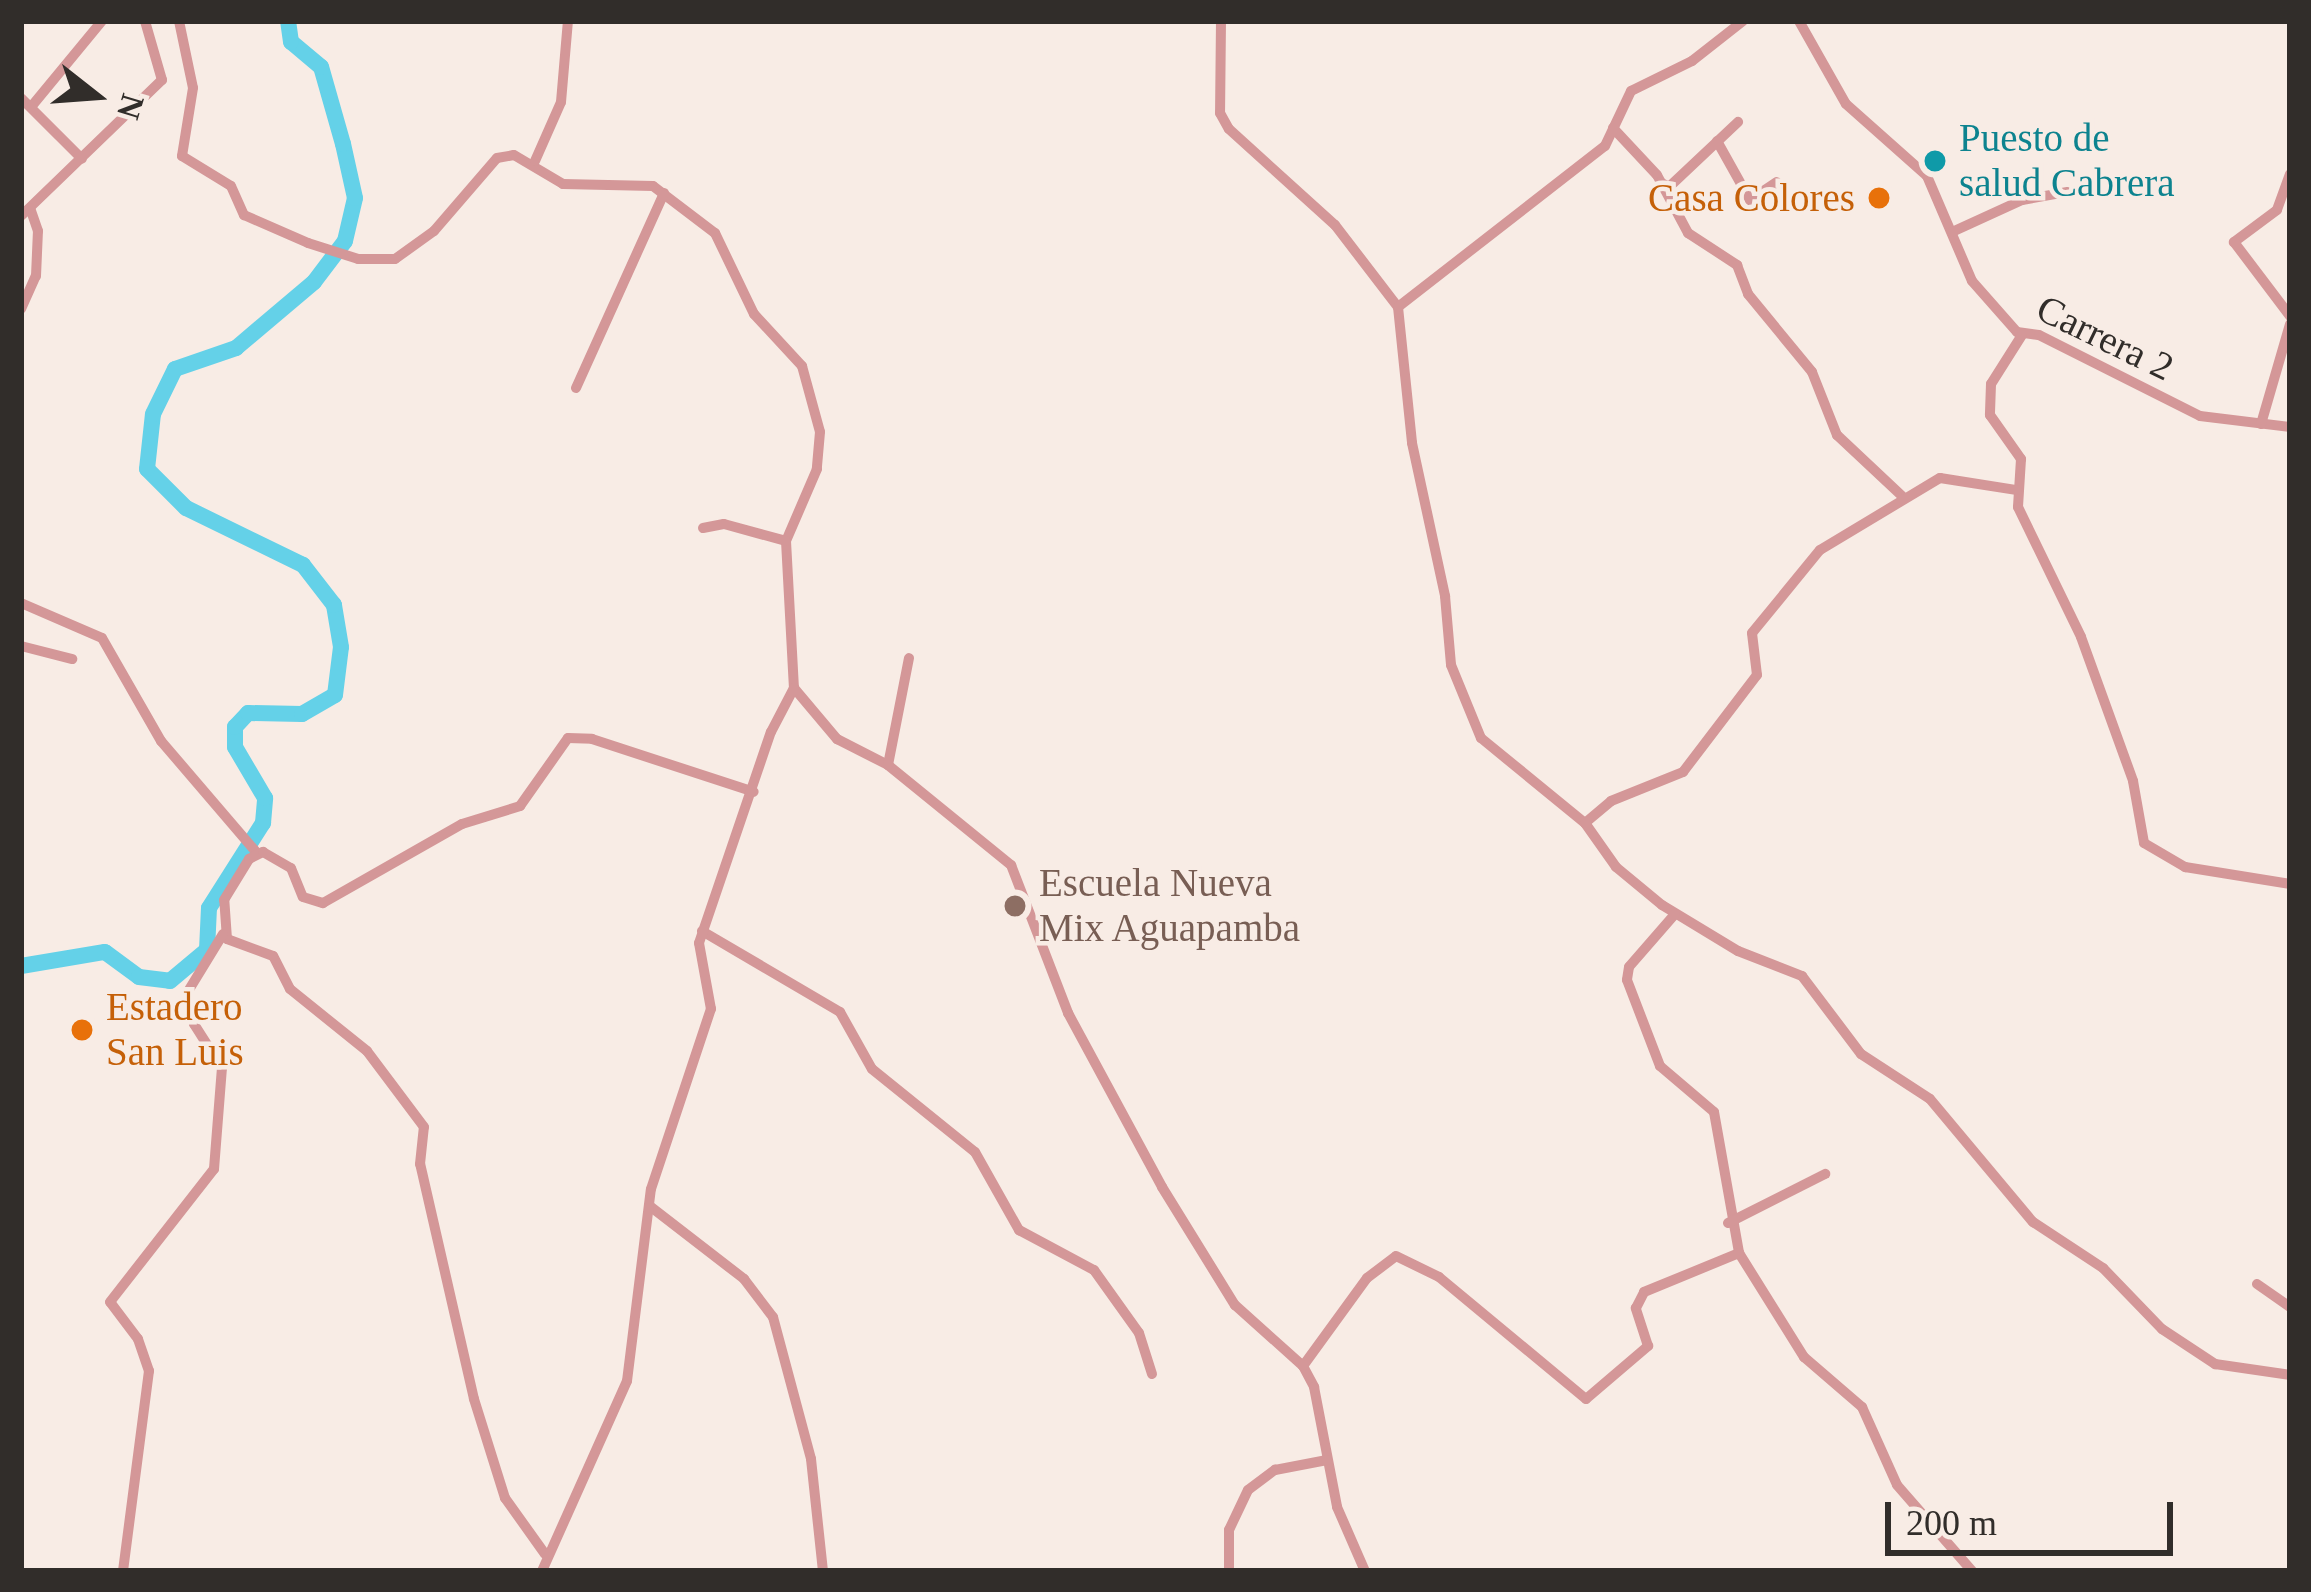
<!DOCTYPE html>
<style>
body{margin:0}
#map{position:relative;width:2311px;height:1592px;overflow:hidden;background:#f8ece5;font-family:Georgia,serif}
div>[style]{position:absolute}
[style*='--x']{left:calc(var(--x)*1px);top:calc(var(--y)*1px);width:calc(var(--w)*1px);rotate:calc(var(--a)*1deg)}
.river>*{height:16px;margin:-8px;padding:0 8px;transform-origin:8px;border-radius:8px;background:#64d1e8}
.minor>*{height:10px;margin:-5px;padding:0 5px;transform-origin:5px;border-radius:5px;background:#d49798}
.dots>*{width:33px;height:33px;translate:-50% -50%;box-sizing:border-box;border:6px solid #f8ece5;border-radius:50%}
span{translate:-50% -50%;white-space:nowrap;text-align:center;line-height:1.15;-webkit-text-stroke:9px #f8ece5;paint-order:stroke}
.culture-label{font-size:39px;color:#0d838f}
.left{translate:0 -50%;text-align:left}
.food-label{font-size:39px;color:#c56008}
.right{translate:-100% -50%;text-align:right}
.street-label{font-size:39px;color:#312d2a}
.education-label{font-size:39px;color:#785e54}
.frame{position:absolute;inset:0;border:24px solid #312d2a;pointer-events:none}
.north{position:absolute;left:36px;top:36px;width:120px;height:120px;-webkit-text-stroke:9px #f8ece5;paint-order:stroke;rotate:107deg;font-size:33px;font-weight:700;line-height:48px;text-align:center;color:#312d2a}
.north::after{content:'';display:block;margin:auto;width:42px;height:54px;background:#312d2a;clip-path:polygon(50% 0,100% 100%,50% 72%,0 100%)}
.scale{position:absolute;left:1885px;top:1502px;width:288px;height:54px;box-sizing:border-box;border:6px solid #312d2a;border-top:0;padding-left:15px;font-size:36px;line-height:42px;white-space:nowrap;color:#312d2a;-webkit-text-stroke:9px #f8ece5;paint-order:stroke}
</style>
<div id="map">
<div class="river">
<div style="--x:21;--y:966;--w:85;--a:-9.5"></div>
<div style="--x:105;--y:952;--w:42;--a:36.3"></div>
<div style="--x:139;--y:977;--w:31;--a:7"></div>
<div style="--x:170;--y:981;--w:48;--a:-40"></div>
<div style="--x:207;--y:950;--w:42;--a:-87.3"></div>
<div style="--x:209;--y:908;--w:101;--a:-57.6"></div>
<div style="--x:263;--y:823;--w:25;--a:-85"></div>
<div style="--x:265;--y:798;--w:59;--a:-120.5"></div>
<div style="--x:235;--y:747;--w:20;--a:-90"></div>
<div style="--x:235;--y:727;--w:19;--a:-47"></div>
<div style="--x:248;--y:713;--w:54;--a:1.1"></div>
<div style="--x:302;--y:714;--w:38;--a:-30"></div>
<div style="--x:335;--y:695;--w:48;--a:-82.9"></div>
<div style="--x:341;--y:647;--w:43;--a:-99.5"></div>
<div style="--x:334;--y:605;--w:51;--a:-127.8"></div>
<div style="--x:303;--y:565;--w:130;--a:-154"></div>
<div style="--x:186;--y:508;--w:55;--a:-135"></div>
<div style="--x:147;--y:469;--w:55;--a:-83.8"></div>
<div style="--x:153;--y:414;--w:50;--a:-63.9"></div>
<div style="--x:175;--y:369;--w:65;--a:-19"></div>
<div style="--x:236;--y:348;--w:102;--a:-40.2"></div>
<div style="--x:314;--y:282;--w:51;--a:-52.9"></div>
<div style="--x:345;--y:241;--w:44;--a:-76.9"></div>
<div style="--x:355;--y:198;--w:55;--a:-102.5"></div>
<div style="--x:343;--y:144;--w:80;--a:-105.9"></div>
<div style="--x:321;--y:67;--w:39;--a:-140"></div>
<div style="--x:291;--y:42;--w:21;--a:-98"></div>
</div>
<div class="minor">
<div style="--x:179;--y:21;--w:68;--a:78.2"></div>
<div style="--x:193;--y:88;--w:69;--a:99.2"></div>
<div style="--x:182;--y:156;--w:57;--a:31.5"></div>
<div style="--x:231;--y:186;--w:32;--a:66"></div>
<div style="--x:244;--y:215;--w:70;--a:23.6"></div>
<div style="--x:308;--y:243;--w:52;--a:17.7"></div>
<div style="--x:358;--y:259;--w:37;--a:0"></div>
<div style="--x:395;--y:259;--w:48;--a:-35.7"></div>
<div style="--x:434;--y:231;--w:96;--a:-49.2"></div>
<div style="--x:497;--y:158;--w:17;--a:-10"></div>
<div style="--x:514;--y:155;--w:57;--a:30.6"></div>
<div style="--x:563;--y:184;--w:90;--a:1.3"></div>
<div style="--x:653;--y:186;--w:78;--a:37.2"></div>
<div style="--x:715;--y:233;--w:90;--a:64.3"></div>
<div style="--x:754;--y:314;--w:71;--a:47.3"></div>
<div style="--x:802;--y:366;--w:68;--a:74.7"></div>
<div style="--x:820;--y:432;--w:37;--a:95"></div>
<div style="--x:817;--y:469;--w:78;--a:113.3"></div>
<div style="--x:786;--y:541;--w:147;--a:86.9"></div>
<div style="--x:794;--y:688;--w:67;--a:49.9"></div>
<div style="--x:837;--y:739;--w:57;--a:27"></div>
<div style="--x:888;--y:765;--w:159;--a:39.1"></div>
<div style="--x:1011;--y:865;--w:159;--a:68.9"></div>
<div style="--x:1068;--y:1013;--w:198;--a:61.6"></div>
<div style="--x:1162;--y:1187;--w:139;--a:58.3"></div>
<div style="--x:1235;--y:1305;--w:91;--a:41.9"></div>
<div style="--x:1303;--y:1366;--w:24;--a:62"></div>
<div style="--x:1314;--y:1387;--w:122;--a:79.1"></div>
<div style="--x:1337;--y:1507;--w:70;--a:66.4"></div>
<div style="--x:1221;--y:21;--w:92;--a:90.6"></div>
<div style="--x:1220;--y:113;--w:18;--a:61"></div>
<div style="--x:1229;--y:129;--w:143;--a:42.2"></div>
<div style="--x:1335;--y:225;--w:103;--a:52.5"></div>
<div style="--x:1398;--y:307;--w:137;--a:84.1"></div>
<div style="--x:1412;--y:443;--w:157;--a:77.8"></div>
<div style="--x:1445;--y:596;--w:69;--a:85"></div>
<div style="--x:1451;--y:665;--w:79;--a:67.7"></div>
<div style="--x:1481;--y:738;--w:134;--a:39.3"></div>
<div style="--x:1585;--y:823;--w:54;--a:54.8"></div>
<div style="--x:1616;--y:867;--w:60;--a:39.6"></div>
<div style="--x:1662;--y:905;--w:89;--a:31.2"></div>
<div style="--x:1738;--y:951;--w:69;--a:21.3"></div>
<div style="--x:1802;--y:976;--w:98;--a:52.9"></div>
<div style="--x:1861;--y:1054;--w:82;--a:33.1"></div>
<div style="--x:1930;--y:1099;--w:160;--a:50.1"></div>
<div style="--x:2033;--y:1222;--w:84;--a:33.3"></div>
<div style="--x:2103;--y:1268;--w:85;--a:46"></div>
<div style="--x:2162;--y:1329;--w:64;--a:33.4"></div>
<div style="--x:2215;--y:1364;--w:76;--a:8.3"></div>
<div style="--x:1799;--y:21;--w:95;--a:60.5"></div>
<div style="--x:1846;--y:104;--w:108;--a:41.6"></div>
<div style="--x:1927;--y:176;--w:114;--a:66.8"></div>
<div style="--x:1972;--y:281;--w:68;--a:48.6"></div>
<div style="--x:2017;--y:332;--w:22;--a:8"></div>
<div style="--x:2039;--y:335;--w:180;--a:26.7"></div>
<div style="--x:2200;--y:416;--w:91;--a:7"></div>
<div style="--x:21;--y:98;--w:86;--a:45"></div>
<div style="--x:31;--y:107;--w:112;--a:-50.5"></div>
<div style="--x:1613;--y:128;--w:64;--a:46.9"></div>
<div style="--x:1657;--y:175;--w:66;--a:61.9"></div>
<div style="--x:1688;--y:233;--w:59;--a:33.1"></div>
<div style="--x:1737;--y:265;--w:31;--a:69"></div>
<div style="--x:1748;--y:294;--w:101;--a:50.6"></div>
<div style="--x:1812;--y:372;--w:68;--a:68.4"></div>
<div style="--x:1837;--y:435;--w:89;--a:43.2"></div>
<div style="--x:1717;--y:141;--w:68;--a:60.8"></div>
<div style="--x:1750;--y:200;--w:32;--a:-34"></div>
<div style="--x:535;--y:161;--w:64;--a:-66.2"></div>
<div style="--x:561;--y:102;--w:81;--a:-85.1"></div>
<div style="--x:2290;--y:174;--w:38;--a:110"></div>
<div style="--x:2277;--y:210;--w:54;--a:143.3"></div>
<div style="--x:2234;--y:242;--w:93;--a:52.9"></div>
<div style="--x:1660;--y:182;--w:10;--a:29"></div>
<div style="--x:1669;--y:187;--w:95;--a:-43.3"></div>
<div style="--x:21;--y:216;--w:196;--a:-44"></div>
<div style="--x:162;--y:80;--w:61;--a:-106.1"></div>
<div style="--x:1952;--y:232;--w:77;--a:-24.6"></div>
<div style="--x:2022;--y:200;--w:46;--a:-10.1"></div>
<div style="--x:1398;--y:307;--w:262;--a:-37.9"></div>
<div style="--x:1605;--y:146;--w:61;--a:-64.7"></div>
<div style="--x:1631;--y:91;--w:68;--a:-26.2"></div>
<div style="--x:1692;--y:61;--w:65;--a:-38.1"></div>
<div style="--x:21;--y:309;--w:36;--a:-66"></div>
<div style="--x:36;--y:276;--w:45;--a:-87.5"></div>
<div style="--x:38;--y:231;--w:24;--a:-109"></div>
<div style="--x:2022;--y:335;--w:58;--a:122.3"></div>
<div style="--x:1991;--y:384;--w:31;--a:92"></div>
<div style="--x:1990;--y:415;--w:54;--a:54.8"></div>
<div style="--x:2021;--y:459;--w:48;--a:93.6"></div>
<div style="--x:2018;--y:507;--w:144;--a:64.1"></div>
<div style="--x:2081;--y:637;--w:153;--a:70.1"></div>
<div style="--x:2133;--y:781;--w:63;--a:79.9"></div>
<div style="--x:2144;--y:843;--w:48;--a:30.3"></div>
<div style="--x:2185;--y:867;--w:106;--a:9.2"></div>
<div style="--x:576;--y:388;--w:214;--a:-65.7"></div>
<div style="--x:2261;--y:424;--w:104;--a:-73.8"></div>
<div style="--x:703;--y:528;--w:21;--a:-11"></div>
<div style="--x:724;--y:524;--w:64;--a:15.3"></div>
<div style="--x:21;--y:603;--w:88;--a:23.4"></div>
<div style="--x:102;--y:638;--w:119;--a:60.2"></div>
<div style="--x:161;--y:741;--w:148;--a:49.4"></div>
<div style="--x:21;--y:646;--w:53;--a:14.3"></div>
<div style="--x:888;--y:765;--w:109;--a:-78.9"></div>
<div style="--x:1585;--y:823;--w:34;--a:-40"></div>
<div style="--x:1611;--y:801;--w:78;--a:-21.9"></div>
<div style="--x:1683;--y:772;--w:122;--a:-52.7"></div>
<div style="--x:1757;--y:675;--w:42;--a:-96.8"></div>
<div style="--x:1752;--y:633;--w:107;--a:-50.7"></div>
<div style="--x:1820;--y:550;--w:140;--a:-31"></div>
<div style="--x:1940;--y:478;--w:78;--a:8.9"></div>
<div style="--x:1675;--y:914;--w:70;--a:131"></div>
<div style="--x:1629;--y:967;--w:13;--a:99"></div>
<div style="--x:1627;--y:980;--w:92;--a:69"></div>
<div style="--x:1660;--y:1066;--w:71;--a:40.4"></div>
<div style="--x:1714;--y:1112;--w:143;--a:79.9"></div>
<div style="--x:1739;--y:1253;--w:123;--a:58"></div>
<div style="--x:1804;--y:1357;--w:77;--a:40.8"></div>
<div style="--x:1862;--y:1407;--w:85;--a:65.8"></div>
<div style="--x:1897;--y:1485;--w:114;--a:48.9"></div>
<div style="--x:702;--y:931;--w:160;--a:30.4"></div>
<div style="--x:840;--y:1012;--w:65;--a:60.7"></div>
<div style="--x:872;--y:1069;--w:132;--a:38.9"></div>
<div style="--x:975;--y:1152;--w:90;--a:60.6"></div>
<div style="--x:1019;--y:1230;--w:85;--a:28.1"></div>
<div style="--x:1094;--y:1270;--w:77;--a:54.5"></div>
<div style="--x:1139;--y:1333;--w:43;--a:72.4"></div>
<div style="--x:651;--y:1207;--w:118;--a:37.7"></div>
<div style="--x:744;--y:1279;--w:48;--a:52.7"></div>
<div style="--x:773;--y:1317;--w:147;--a:75"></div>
<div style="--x:811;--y:1459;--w:113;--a:83.9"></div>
<div style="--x:1728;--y:1223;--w:109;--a:-26.8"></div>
<div style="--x:2257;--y:1284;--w:40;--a:34.9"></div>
<div style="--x:1303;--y:1366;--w:109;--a:-54"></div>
<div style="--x:1367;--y:1278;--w:36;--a:-37"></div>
<div style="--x:1396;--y:1256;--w:48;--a:26"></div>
<div style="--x:1439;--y:1277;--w:191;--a:39.7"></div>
<div style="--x:1586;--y:1399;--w:82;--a:-40.5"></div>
<div style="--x:1648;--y:1346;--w:40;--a:-108"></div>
<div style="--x:1636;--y:1308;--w:18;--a:-63"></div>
<div style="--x:1644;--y:1292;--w:103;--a:-22.3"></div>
<div style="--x:545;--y:1554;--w:69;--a:-125.5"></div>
<div style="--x:505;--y:1498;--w:104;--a:-107.4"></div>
<div style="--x:474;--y:1399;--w:241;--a:-102.9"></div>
<div style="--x:420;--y:1164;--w:37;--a:-84"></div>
<div style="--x:424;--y:1127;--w:95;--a:-126.9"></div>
<div style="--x:367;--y:1051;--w:99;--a:-141.2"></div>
<div style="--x:290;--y:989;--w:37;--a:-117"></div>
<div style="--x:273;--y:956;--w:49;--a:-159.7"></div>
<div style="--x:227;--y:939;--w:39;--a:-94"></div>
<div style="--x:224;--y:900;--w:48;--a:-58.6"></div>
<div style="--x:249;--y:859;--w:16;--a:-27"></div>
<div style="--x:263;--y:852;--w:32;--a:30"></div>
<div style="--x:291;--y:868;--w:31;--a:68"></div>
<div style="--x:303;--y:897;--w:21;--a:17"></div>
<div style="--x:323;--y:903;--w:160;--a:-29.6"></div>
<div style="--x:462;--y:824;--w:61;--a:-17.2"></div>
<div style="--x:520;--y:806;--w:83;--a:-54.8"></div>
<div style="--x:568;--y:738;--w:24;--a:2"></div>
<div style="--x:592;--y:739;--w:170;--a:18.1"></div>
<div style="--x:123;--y:1571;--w:202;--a:-82.6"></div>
<div style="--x:149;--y:1371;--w:34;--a:-109"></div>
<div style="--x:138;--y:1339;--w:46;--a:-127.1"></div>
<div style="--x:110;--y:1302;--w:169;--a:-52"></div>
<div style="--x:214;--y:1169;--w:101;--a:-85.5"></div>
<div style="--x:222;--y:1068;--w:52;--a:-122.5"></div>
<div style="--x:194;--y:1024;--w:32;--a:-103"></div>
<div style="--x:187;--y:993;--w:69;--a:-58.6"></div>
<div style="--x:542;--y:1571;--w:208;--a:-65.9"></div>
<div style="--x:627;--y:1381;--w:193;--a:-82.9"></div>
<div style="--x:651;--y:1189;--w:190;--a:-71.6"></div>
<div style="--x:711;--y:1009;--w:67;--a:-100.3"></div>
<div style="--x:699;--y:943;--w:223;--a:-71.2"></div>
<div style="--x:771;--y:732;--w:50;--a:-62.4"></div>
<div style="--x:1229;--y:1571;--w:41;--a:-90"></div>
<div style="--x:1229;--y:1530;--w:44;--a:-64.6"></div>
<div style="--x:1248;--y:1490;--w:34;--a:-37"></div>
<div style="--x:1275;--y:1470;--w:53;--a:-10.9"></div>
</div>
<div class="dots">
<div style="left:1935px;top:161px;background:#0f9aa8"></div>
<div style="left:1879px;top:198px;background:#e8710a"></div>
<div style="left:1015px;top:906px;background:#8d6e63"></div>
<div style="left:82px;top:1030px;background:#e8710a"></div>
</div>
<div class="culture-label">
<span class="left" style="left:1959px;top:161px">Puesto de<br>salud Cabrera</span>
</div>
<div class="food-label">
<span class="right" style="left:1855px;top:198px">Casa Colores</span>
<span class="left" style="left:106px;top:1030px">Estadero<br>San Luis</span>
</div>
<div class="street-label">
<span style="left:2105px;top:338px;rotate:26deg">Carrera 2</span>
</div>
<div class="education-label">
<span class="left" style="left:1039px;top:906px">Escuela Nueva<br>Mix Aguapamba</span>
</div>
<div class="frame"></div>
<div class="north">N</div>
<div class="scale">200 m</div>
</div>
